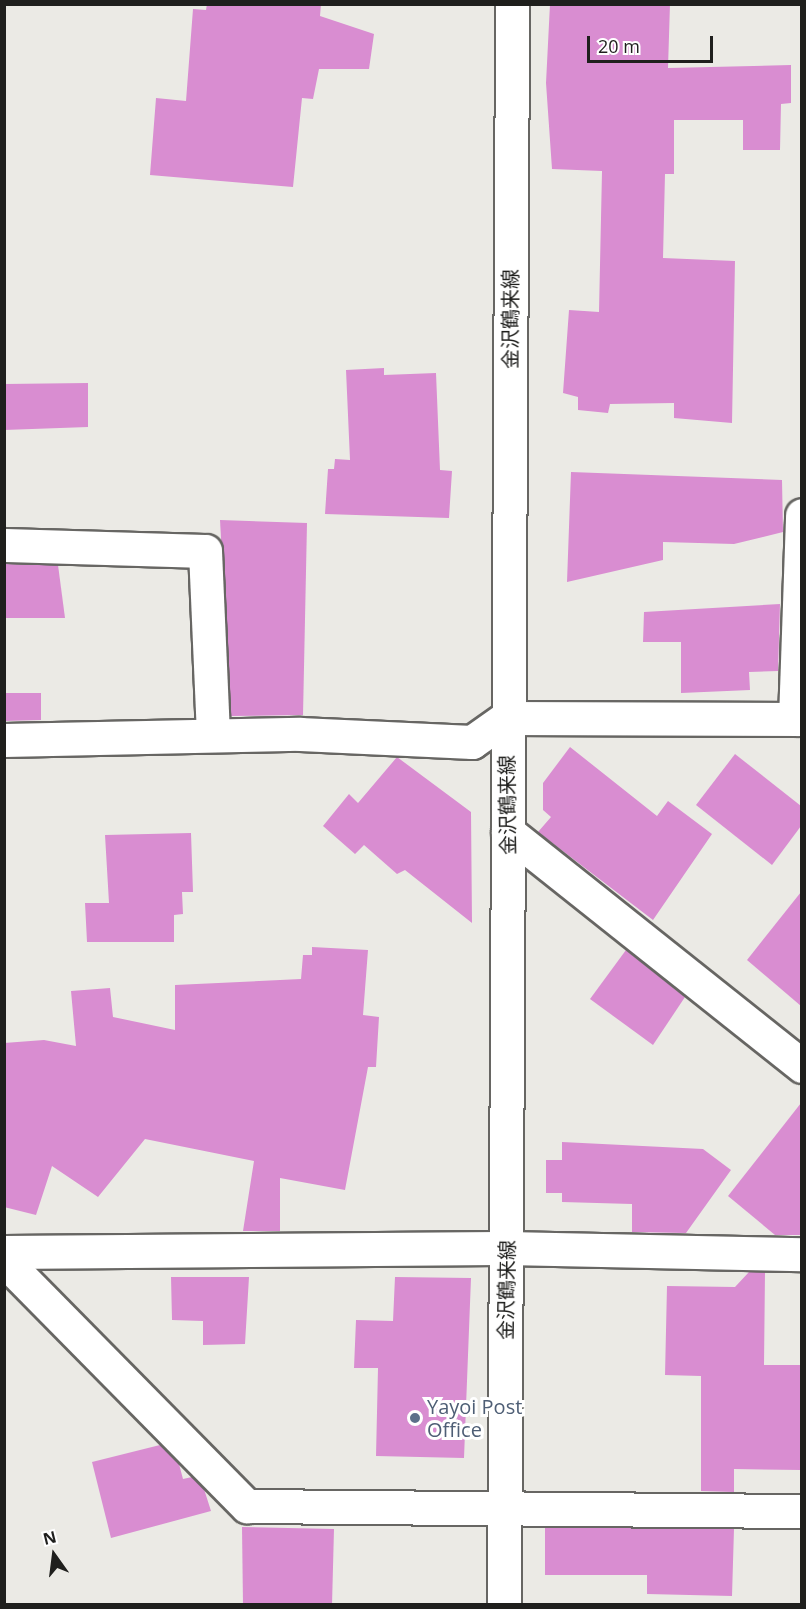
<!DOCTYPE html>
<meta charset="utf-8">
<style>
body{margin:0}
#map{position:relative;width:806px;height:1609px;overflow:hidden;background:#ebeae5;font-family:"Open Sans","Noto Sans JP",sans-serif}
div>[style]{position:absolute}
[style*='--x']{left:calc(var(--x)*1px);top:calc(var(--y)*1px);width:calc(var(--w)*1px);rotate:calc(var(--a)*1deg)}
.building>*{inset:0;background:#d98dd1}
.roads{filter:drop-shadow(2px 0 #676663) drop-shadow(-2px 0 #676663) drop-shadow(0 2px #676663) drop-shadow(0 -2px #676663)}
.minor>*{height:33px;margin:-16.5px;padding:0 16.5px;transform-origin:16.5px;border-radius:16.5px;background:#fff}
.major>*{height:33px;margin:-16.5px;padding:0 16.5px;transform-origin:16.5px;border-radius:16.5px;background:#fff}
.dots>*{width:16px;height:16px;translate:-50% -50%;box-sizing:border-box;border:3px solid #fff;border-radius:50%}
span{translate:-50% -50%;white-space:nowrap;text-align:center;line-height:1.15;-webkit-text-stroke:6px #fff;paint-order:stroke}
.street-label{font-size:20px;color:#1f1f1d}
.service-label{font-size:20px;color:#4e5e75}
.left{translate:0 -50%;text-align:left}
.frame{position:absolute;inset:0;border:6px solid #1f1f1d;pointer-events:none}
.north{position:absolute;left:24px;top:1525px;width:60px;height:60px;-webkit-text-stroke:4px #fff;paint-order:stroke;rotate:346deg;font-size:16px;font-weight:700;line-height:24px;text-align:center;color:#1f1f1d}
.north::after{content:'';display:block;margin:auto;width:21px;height:27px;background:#1f1f1d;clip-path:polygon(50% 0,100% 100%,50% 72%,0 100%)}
.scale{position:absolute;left:587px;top:36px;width:126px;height:27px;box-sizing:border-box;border:3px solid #1f1f1d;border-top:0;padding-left:8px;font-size:18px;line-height:21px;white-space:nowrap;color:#1f1f1d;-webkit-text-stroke:4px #fff;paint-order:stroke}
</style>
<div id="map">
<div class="building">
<div style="clip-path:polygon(207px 4px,321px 4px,320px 16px,374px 34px,369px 69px,319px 69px,313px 99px,302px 98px,293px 187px,150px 175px,156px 98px,186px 101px,193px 9px,206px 10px)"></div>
<div style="clip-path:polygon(550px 4px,670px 4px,668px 68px,791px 65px,791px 103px,781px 104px,780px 150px,743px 150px,743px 120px,674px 120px,674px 174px,665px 174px,663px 258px,735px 261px,732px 423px,674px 418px,674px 403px,610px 404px,608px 413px,578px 410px,578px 397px,563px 393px,569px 310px,599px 312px,602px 171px,552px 169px,546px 83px)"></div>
<div style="clip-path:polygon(384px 368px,384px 375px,436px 373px,440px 470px,452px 471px,449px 518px,325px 514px,328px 469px,334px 469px,335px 459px,350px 460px,346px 370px)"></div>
<div style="clip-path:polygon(88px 383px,88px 427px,4px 430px,4px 384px)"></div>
<div style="clip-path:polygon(571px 472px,782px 480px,783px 532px,734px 544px,663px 542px,663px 560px,567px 582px)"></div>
<div style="clip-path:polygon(220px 520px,307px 523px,303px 715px,231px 716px)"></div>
<div style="clip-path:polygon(4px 564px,58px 565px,65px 618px,4px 618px)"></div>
<div style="clip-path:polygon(780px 604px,778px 671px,749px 672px,750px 690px,681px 693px,681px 642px,643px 642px,644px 612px)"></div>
<div style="clip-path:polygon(4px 693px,41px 693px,41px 720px,4px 721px)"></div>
<div style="clip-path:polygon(570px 747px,657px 816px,668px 801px,712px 834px,653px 920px,538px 832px,551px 817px,543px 810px,543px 783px)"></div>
<div style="clip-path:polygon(735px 754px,801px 806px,801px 826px,772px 865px,696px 805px)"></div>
<div style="clip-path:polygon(397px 757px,471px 812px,472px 923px,405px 870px,397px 874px,364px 845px,355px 854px,323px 826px,349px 794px,358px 803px)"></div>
<div style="clip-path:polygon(191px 833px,193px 892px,182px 892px,183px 914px,174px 915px,174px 942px,87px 942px,85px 903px,109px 903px,105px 835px)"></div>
<div style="clip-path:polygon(801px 892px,801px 1006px,747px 960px)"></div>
<div style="clip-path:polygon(312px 947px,368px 950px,363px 1015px,379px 1017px,376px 1067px,368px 1067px,345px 1190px,280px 1178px,280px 1231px,243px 1231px,254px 1161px,145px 1139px,98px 1197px,52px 1166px,36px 1215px,4px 1207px,4px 1043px,44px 1040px,76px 1046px,71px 991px,110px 988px,113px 1017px,175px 1030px,175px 985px,301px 979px,303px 955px,312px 955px)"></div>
<div style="clip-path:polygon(626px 950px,685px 997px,653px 1045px,590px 999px)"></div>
<div style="clip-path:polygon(801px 1103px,801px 1235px,775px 1235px,728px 1196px)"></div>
<div style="clip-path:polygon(562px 1142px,703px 1149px,731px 1170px,686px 1233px,632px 1232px,632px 1204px,562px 1202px,562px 1193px,546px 1193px,546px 1160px,562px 1160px)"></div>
<div style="clip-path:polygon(749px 1272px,765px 1272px,764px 1365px,801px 1365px,801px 1470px,734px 1469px,734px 1492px,701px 1491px,701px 1376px,665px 1375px,667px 1286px,735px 1287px)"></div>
<div style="clip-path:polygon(171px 1277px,249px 1277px,245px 1344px,203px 1345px,203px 1321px,172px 1320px)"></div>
<div style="clip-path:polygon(395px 1277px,471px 1278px,464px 1458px,376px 1456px,378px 1368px,354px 1368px,356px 1320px,393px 1321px)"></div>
<div style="clip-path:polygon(160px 1445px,179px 1464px,183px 1479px,192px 1477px,204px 1489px,211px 1511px,111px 1538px,92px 1462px)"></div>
<div style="clip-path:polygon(242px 1527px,334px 1529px,332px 1605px,243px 1605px)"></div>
<div style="clip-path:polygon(545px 1527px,734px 1529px,732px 1596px,647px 1594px,647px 1575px,545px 1575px)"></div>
</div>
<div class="roads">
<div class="minor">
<div style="--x:4;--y:545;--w:201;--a:1.7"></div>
<div style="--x:205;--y:551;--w:184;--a:87.5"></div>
<div style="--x:795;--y:719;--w:204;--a:-88"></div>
<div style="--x:4;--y:740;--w:296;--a:-1.2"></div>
<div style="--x:300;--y:734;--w:172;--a:2.7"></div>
<div style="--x:472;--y:742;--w:42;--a:-35.2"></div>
<div style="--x:506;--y:718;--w:296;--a:0.2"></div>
<div style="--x:508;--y:832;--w:376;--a:38.5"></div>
<div style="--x:4;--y:1252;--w:503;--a:-0.46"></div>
<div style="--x:507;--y:1248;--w:295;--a:1.2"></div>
<div style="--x:4;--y:1260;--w:346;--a:45.4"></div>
<div style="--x:247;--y:1506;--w:555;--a:0.52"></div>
</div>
<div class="major">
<div style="--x:504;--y:1604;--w:1600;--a:-89.71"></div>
</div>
</div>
<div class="dots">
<div style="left:415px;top:1418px;background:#5c6f8a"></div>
</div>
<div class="street-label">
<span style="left:510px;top:319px;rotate:-90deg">金沢鶴来線</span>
<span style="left:507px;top:805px;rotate:-91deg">金沢鶴来線</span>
<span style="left:506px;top:1290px;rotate:-89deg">金沢鶴来線</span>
</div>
<div class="service-label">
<span class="left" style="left:427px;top:1418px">Yayoi Post<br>Office</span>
</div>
<div class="frame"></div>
<div class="north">N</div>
<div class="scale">20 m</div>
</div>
